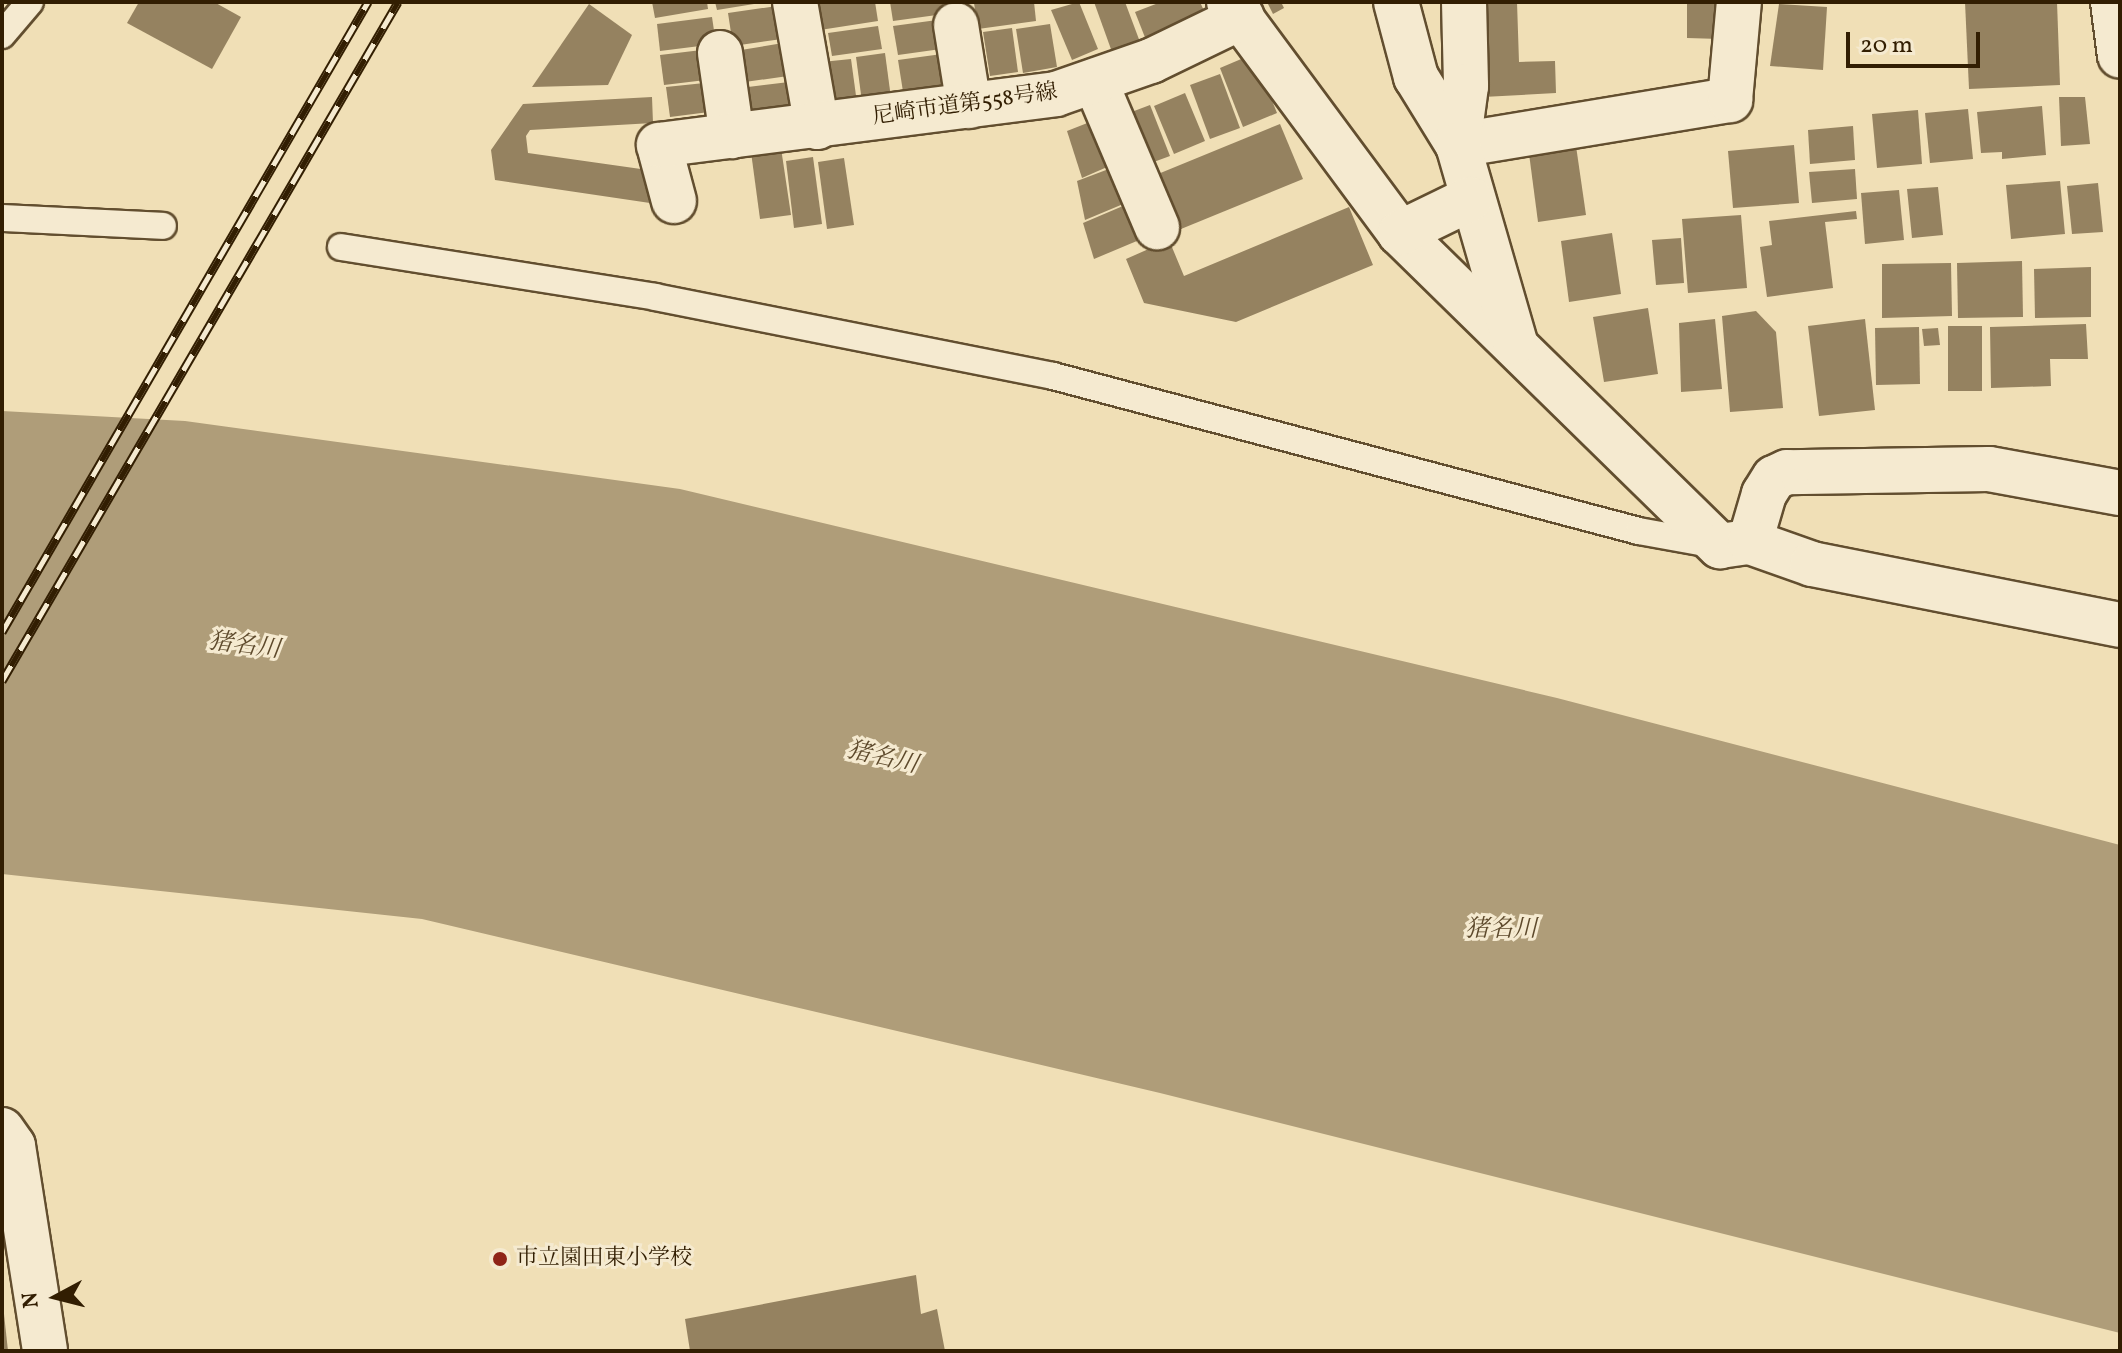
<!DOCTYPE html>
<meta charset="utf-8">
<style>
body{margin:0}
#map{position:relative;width:2122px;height:1353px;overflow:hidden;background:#f0dfb6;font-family:Vollkorn,"Noto Serif JP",serif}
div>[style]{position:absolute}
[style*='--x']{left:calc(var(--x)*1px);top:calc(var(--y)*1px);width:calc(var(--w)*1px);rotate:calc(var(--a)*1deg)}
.water>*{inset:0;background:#af9d79}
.building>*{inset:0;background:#958260}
.roads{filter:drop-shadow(2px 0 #624e2f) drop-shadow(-2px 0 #624e2f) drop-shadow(0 2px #624e2f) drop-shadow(0 -2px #624e2f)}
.service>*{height:26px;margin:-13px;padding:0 13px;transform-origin:13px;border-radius:13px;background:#f5ead0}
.minor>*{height:44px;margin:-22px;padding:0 22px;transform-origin:22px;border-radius:22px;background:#f5ead0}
.tertiary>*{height:44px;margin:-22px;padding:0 22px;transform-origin:22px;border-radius:22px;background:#f5ead0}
.rail>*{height:9px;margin-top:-4.5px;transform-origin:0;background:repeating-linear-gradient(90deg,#f5ead0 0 18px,#321e02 0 36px);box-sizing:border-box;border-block:2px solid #321e02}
.dots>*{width:22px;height:22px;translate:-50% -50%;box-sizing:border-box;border:4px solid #f5ead0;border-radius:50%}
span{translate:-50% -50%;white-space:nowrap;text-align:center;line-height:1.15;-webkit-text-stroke:6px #f5ead0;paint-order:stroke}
.street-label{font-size:22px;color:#321e02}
.poi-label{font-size:22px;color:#321e02}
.left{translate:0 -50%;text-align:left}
.water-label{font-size:24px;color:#5e4a2c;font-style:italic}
.frame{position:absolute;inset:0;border:4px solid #321e02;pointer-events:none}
.north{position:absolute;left:16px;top:1257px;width:80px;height:80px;-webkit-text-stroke:6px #f5ead0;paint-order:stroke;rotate:263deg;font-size:22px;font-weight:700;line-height:32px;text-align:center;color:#321e02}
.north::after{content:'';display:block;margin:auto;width:28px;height:36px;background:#321e02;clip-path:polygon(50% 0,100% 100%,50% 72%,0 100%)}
.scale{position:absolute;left:1846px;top:32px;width:134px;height:36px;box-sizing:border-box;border:4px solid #321e02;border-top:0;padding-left:10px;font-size:24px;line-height:28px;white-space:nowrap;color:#321e02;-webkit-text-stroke:6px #f5ead0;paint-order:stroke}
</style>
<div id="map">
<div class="water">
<div style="clip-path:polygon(2px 411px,185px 421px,680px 489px,1557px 698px,2120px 845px,2120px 1333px,1160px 1093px,422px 919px,2px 874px)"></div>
</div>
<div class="building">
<div style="clip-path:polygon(139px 2px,214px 2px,241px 17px,212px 69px,127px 23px)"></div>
<div style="clip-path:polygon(652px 2px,707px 2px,708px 9px,655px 18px)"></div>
<div style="clip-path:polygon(715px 2px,754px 2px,754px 4px,717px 10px)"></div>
<div style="clip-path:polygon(816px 2px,875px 2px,878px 21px,820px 30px)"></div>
<div style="clip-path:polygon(890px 2px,943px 2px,944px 14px,893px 21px)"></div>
<div style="clip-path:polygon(1034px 2px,1036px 21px,978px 29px,974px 3px)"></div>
<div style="clip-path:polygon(1079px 2px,1098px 49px,1072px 60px,1051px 10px)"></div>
<div style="clip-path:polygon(1094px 2px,1125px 2px,1140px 42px,1112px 52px)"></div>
<div style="clip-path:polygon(1161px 2px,1200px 2px,1205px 13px,1146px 40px,1135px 12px)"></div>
<div style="clip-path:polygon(1267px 2px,1281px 2px,1284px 8px,1273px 14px)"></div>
<div style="clip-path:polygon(1479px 2px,1517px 2px,1519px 62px,1555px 61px,1556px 93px,1483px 97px)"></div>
<div style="clip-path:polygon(1687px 2px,1721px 2px,1720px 39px,1687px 38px)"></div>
<div style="clip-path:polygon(1965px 2px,2057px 2px,2060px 85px,1969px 89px)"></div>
<div style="clip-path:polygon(589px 4px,632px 35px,608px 85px,532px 87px)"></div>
<div style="clip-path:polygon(1779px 4px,1827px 7px,1823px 70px,1770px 66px)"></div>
<div style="clip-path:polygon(777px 6px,782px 39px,733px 46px,728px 13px)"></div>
<div style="clip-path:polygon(712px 17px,716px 44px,660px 51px,657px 24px)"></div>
<div style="clip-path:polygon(937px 20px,941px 49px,898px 55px,893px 26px)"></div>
<div style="clip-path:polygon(1050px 24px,1057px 67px,1023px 73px,1016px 29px)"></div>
<div style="clip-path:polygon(878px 26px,882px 49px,832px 56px,828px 33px)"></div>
<div style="clip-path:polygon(1012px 28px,1018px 72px,990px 76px,983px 32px)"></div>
<div style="clip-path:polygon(783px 43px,788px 76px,738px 83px,735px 51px)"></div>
<div style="clip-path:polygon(710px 49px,714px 79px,664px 85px,660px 55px)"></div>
<div style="clip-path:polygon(885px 53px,891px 98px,862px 102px,856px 57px)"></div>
<div style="clip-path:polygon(942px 54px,947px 92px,904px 98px,898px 60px)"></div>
<div style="clip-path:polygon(1253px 54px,1277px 113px,1243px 127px,1220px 68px)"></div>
<div style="clip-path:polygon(851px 59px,857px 103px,829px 107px,822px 62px)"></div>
<div style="clip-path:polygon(1220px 74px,1240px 128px,1210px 139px,1190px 85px)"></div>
<div style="clip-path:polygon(714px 82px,717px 111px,670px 117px,666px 87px)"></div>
<div style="clip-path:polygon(789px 82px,794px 116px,744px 122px,740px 88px)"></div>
<div style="clip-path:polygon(1185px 93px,1205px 141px,1174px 154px,1154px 106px)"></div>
<div style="clip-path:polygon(652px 97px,653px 123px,530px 130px,526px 136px,528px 153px,655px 171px,650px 203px,495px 180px,491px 150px,523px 104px)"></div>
<div style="clip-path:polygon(2059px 97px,2085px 97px,2090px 144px,2061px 146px)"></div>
<div style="clip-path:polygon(1150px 105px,1170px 156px,1140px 167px,1121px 116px)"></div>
<div style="clip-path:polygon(2042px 106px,2046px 155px,2002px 159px,2002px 152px,1981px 153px,1977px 112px)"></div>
<div style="clip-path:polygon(1968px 109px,1973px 159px,1930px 163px,1925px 113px)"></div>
<div style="clip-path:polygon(1918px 110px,1922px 164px,1877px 168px,1872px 114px)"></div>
<div style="clip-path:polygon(1095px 120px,1114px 164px,1082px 178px,1067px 131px)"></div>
<div style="clip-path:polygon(1280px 124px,1303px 179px,1181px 229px,1158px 174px)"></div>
<div style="clip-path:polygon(1853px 126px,1855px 160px,1810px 164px,1808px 130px)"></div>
<div style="clip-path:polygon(1575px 139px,1586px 215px,1538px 222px,1528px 146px)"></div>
<div style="clip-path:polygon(1794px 145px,1799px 203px,1733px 208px,1728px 151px)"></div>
<div style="clip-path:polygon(781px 148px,791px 215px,760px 219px,751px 152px)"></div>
<div style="clip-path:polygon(813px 157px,822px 224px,794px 228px,786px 161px)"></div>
<div style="clip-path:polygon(844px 158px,854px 225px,827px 229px,818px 162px)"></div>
<div style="clip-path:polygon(1114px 167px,1128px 202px,1085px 220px,1077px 181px)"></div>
<div style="clip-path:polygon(1855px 169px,1857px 199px,1812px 203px,1809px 172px)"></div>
<div style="clip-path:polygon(2060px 181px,2065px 234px,2011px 239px,2006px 185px)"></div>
<div style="clip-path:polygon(2098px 183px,2103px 232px,2072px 234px,2067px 186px)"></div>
<div style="clip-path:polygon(1938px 187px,1943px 235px,1912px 238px,1907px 189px)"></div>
<div style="clip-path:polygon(1899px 190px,1904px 240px,1865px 244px,1861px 193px)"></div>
<div style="clip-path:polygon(1130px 203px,1144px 238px,1094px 259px,1083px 223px)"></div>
<div style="clip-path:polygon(1349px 207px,1373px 265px,1236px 322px,1144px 303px,1126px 259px,1169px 240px,1184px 276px)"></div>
<div style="clip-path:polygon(1856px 211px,1857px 219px,1825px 222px,1833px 288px,1767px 297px,1760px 247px,1772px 245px,1769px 221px)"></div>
<div style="clip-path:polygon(1741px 215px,1747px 288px,1688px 293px,1682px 219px)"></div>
<div style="clip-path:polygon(1612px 233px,1621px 294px,1569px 302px,1561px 241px)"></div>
<div style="clip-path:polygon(1681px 238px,1684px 283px,1656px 285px,1652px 240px)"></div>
<div style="clip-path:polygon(2022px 261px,2023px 317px,1958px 318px,1957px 263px)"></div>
<div style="clip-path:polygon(1951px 263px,1952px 316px,1882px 318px,1882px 264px)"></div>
<div style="clip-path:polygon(2091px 267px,2091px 317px,2035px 318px,2034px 269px)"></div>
<div style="clip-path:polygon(1648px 308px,1658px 374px,1604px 382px,1593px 317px)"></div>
<div style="clip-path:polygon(1756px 311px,1776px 332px,1783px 408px,1730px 412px,1722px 316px)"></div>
<div style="clip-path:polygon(1715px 319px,1722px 389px,1681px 392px,1679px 323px)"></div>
<div style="clip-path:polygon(1865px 319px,1875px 410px,1819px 416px,1808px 326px)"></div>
<div style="clip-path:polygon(2086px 324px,2088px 359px,2050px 359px,2051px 386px,1991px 388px,1990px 327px)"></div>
<div style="clip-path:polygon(1948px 326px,1982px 326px,1982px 391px,1948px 391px)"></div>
<div style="clip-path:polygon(1919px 327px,1920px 384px,1876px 385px,1875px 328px)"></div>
<div style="clip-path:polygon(1938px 328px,1940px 345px,1924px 346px,1922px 329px)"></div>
<div style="clip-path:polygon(916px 1275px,921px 1314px,937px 1309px,945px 1351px,690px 1351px,685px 1319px)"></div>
<div style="clip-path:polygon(2px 1314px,4px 1314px,8px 1351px,2px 1351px)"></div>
</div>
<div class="roads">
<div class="service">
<div style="--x:2;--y:35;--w:43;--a:-49.7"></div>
<div style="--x:2;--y:218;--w:161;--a:2.8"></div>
<div style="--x:341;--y:247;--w:318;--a:9"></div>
<div style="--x:655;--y:297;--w:406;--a:11.2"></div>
<div style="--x:1053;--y:376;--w:606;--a:14.82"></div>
<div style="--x:1639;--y:531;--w:78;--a:10.3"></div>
</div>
<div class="minor">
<div style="--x:795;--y:2;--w:127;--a:80"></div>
<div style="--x:1229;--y:2;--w:287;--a:53.5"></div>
<div style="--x:1400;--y:233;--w:448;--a:44.4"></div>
<div style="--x:1720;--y:546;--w:30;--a:-8"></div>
<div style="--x:1396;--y:2;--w:78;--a:75.1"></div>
<div style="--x:1416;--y:77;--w:80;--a:58.3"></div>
<div style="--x:1458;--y:145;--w:276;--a:-9.4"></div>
<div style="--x:1730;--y:100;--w:98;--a:-84.8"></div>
<div style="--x:1464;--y:2;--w:84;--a:88.6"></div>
<div style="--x:1466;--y:86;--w:60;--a:97.7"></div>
<div style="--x:1458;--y:145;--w:205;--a:73.9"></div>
<div style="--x:956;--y:25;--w:82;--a:80.9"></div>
<div style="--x:720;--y:53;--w:84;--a:81.8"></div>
<div style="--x:1095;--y:81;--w:159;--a:67"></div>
<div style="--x:674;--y:201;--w:58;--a:-105"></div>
<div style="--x:659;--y:145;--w:400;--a:-7.3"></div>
<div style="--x:1056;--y:94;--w:101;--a:-19.2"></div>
<div style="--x:1151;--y:61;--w:101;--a:-25.8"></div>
<div style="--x:1400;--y:233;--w:78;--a:-25.9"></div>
<div style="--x:2;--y:1130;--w:19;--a:55"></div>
<div style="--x:13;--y:1146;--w:207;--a:81.1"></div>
</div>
<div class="tertiary">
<div style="--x:2113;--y:2;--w:54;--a:82.6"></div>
<div style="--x:2120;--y:493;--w:133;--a:-169.6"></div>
<div style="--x:1989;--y:469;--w:202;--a:179.1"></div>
<div style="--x:1787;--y:472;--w:14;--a:155"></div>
<div style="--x:1774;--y:478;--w:19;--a:122"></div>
<div style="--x:1764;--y:494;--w:50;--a:106.3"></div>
<div style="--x:1750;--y:542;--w:66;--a:19.5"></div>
<div style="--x:1812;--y:564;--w:314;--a:11.2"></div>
</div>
</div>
<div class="rail">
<div style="--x:2;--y:632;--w:729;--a:-59.85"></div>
<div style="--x:2;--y:681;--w:786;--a:-59.75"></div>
</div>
<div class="dots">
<div style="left:500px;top:1259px;background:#8f2418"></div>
</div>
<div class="street-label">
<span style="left:965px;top:105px;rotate:-8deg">尼崎市道第558号線</span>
</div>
<div class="poi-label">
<span class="left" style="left:516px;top:1259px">市立園田東小学校</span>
</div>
<div class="water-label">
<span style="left:244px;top:647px;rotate:7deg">猪名川</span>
<span style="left:882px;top:759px;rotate:13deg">猪名川</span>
<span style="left:1501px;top:931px">猪名川</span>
</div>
<div class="frame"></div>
<div class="north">N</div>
<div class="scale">20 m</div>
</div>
